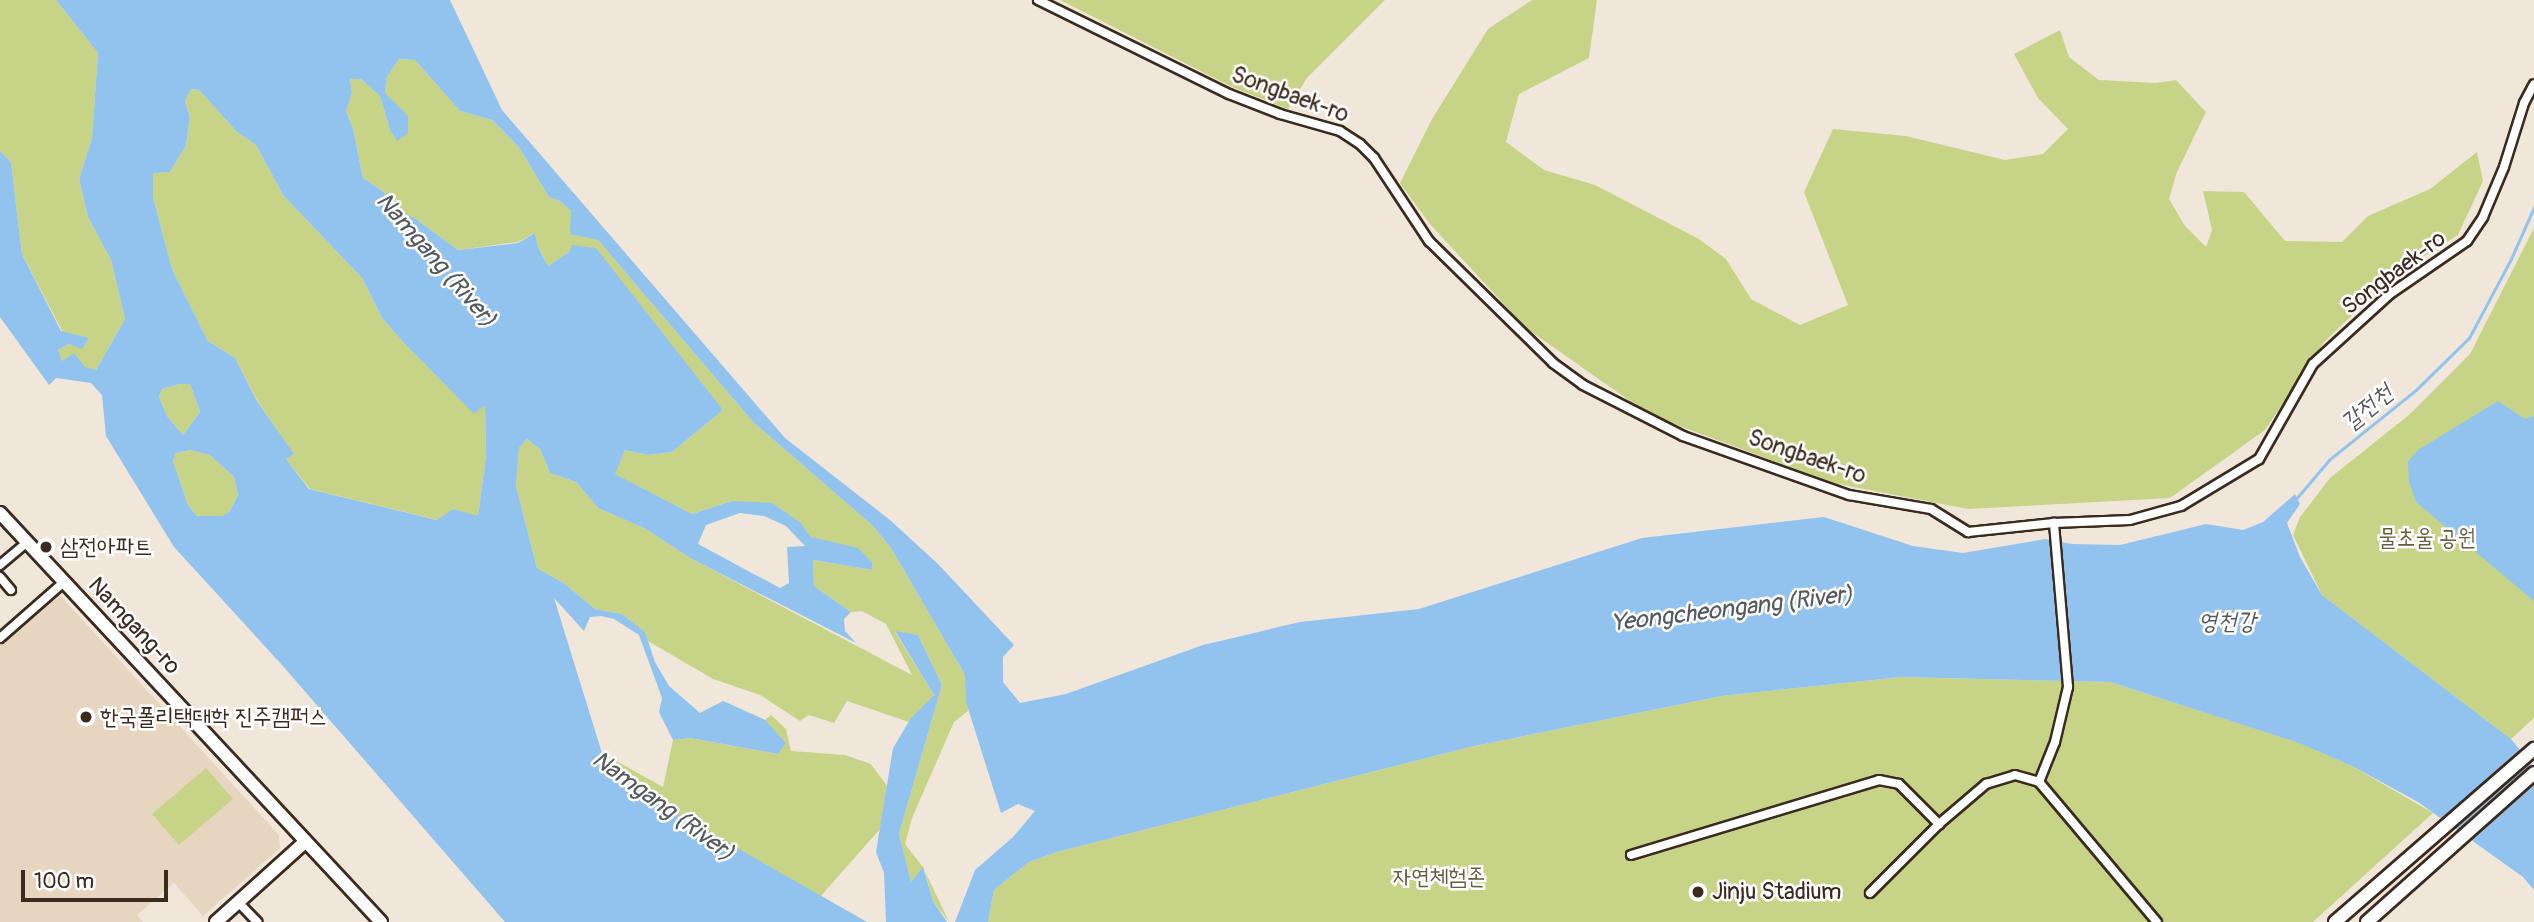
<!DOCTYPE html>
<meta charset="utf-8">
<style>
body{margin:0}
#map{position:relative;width:2534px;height:922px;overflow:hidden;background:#f0e7da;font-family:Pangolin,"Poor Story",sans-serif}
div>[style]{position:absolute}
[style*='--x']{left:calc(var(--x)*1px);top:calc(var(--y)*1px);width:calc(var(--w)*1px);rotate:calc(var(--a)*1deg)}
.built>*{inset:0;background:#e6d6c0}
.green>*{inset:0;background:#c7d488}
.water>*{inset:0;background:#92c3ee}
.stream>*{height:2.5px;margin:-1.25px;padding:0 1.25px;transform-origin:1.25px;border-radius:1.25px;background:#92c3ee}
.roads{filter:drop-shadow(2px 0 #3b2a1e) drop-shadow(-2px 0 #3b2a1e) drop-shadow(0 2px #3b2a1e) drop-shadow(0 -2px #3b2a1e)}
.street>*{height:8px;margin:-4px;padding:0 4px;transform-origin:4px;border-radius:4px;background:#fff}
.secondary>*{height:12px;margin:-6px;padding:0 6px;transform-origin:6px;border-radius:6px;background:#fff}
.dots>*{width:19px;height:19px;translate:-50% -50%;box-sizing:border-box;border:4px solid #fff;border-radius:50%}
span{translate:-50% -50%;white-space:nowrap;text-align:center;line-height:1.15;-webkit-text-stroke:5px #fff;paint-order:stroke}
.street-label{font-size:23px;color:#3b2a1e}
.park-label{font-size:23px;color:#655d3e}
.poi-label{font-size:23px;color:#3b2a1e}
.left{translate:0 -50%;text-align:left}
.water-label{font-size:24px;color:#55585c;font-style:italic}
.scale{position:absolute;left:21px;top:870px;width:147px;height:32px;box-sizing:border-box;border:4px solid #3b2a1e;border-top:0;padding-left:9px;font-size:21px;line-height:24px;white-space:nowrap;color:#3b2a1e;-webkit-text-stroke:5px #fff;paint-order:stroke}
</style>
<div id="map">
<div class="built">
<div style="clip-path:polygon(58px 593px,279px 835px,280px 848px,203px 916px,174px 883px,137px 915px,143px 922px,0 922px,0 645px)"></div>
</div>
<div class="green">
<div style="clip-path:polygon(0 0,56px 0,98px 53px,92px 138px,79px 179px,88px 217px,111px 260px,125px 319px,96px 370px,62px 362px,58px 350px,69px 344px,22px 254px,11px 162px,0 151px)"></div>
<div style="clip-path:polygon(1060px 0,1385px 0,1307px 78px,1288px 109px,1232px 87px)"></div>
<div style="clip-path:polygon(1532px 0,1597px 0,1589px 58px,1519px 94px,1506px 142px,1544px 170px,1595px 185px,1699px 239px,1726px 259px,1751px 299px,1800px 325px,1848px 305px,1804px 192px,1833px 129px,1906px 136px,2005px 160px,2043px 154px,2068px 129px,2038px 98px,2014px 54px,2060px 30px,2069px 57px,2099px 80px,2156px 83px,2176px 80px,2206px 112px,2177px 172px,2169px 199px,2185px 226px,2206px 247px,2212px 230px,2203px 191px,2244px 192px,2285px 241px,2342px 242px,2368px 216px,2430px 189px,2477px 152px,2483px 181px,2458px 235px,2394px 275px,2324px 342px,2265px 430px,2170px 498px,1968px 509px,1833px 483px,1650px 415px,1526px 328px,1429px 223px,1400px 183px,1432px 119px,1488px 29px)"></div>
<div style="clip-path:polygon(399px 59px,415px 60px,460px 111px,492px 120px,518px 146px,549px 197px,560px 201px,571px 211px,571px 233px,598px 240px,753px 422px,872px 525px,891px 548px,965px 675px,968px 711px,954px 722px,912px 818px,905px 844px,923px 867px,949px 922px,933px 901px,924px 868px,911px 883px,899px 834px,942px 685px,918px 635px,895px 632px,934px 695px,909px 722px,847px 701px,834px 723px,809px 715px,800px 721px,760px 695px,713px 679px,648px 641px,645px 632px,622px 614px,595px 609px,565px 584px,537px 568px,516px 486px,519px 448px,527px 439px,540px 449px,550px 473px,576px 482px,598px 508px,646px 529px,690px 558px,912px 675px,886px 624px,862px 611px,851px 612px,814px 586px,813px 560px,872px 570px,832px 543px,811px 537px,801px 523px,732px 501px,692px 514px,614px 474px,625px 450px,648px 455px,672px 452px,723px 410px,569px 252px,548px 266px,538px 247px,535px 233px,518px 242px,458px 250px,416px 219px,394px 208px,384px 192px,363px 178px,353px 128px,346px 111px,352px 93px,350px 79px,361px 79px,380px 96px,390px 130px,385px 93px,387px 77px)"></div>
<div style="clip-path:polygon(191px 89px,199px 90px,237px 132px,256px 145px,283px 195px,362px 278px,382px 318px,405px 344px,474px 413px,485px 404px,486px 456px,478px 516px,438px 520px,310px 489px,286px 459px,293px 454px,257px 400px,235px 358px,208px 341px,172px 269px,153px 197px,153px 173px,170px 172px,186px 146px,190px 117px,185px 101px)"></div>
<div style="clip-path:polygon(2534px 228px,2534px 718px,2511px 739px,2322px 595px,2293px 535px,2300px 517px,2330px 478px,2410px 414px,2470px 354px)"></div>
<div style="clip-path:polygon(180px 384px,190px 384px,200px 412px,183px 435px,167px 416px,159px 397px,162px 389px)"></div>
<div style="clip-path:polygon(190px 450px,210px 455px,234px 477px,238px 495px,229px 512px,223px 516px,197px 516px,188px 505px,173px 461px,176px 453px)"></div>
<div style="clip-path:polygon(1901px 677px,2110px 682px,2300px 743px,2352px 766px,2433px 813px,2313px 922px,988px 922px,994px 890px,1029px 862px,1057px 852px,1470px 747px,1722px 696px)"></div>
<div style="clip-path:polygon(723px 701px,765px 720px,771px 715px,786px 729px,791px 751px,845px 755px,871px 764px,887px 786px,880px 829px,820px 897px,660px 804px,602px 753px,663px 787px,673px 740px,690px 738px,778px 754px)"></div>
<div style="clip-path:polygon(206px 768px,233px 799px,179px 845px,152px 814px)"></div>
</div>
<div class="water">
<div style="clip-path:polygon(evenodd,56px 0,450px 0,502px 110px,785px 438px,890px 520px,938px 564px,1014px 645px,1003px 657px,1003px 682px,1020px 703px,1066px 694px,1203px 645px,1300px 622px,1419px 609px,1642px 538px,1824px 517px,1913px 546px,1963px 553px,2045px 539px,2072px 544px,2120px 545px,2206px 524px,2243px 530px,2263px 522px,2295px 494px,2300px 504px,2287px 523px,2300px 557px,2322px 595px,2511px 739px,2534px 767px,2534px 890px,2523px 877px,2418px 802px,2352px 766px,2299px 743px,2110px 682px,1901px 677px,1722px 696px,1470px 747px,1057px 852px,1029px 862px,994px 890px,988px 922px,955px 922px,975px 870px,1013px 837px,1035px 811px,1018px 804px,1001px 813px,966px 702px,965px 675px,891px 548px,872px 525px,753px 422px,598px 240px,570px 234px,571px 211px,560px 201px,549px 197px,518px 146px,492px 120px,460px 111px,415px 60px,399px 59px,387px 77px,385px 93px,408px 116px,408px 133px,397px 141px,390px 130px,380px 96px,361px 79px,350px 79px,352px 93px,346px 111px,353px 128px,363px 178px,384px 192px,394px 208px,416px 219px,458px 250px,518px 243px,535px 233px,538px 247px,548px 266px,569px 252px,572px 245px,596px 248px,723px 410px,672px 452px,648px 455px,625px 450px,615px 474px,692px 514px,732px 501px,772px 503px,801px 523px,811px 537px,858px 548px,872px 562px,872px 570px,813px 560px,814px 586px,851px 612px,844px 619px,845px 631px,856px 643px,690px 558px,646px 529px,598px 508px,576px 482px,550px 473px,540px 449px,527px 439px,519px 448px,516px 486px,537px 568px,565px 584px,595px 609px,622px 614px,645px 632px,655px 662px,669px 686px,700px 713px,723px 701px,765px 720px,786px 743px,778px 754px,690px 738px,673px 740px,659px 712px,662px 698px,639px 635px,614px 619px,601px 616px,590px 617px,584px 631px,554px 598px,602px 753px,660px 804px,867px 922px,505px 922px,282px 665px,174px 547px,106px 436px,102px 395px,91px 383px,56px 378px,49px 385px,0 317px,0 151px,11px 162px,22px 254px,61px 331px,89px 338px,82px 349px,69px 344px,58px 350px,62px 361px,74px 353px,85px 367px,96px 370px,125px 319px,111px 260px,88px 217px,79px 179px,92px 138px,98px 53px,56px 0,191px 89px,199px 90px,237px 132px,256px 145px,283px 195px,362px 278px,382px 318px,405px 344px,474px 414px,485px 405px,486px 456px,478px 516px,453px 509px,437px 520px,309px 489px,286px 459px,294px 454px,257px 401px,235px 358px,208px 341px,172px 269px,153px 197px,153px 173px,170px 172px,186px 146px,190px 117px,185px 101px,191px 89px,56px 0,180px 384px,190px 384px,200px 412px,183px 435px,167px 416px,159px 397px,162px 389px,180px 384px,56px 0,190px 450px,210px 455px,234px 477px,238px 495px,229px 512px,222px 516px,197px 516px,188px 505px,173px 461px,176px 453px,190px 450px,56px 0,740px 513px,764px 516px,786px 526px,805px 546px,787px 547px,789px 583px,780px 588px,698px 544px,706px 525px,740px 513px)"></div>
<div style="clip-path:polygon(2498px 401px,2525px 419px,2534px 416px,2534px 601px,2416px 502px,2409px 482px,2408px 461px,2418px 450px)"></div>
<div style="clip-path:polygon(895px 631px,918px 635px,942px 685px,899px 834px,911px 882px,923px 867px,933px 901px,947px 922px,886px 922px,884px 873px,876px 852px,893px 748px,911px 718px,934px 695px)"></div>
</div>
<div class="stream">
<div style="--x:2295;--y:500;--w:52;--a:-49.6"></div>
<div style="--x:2329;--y:460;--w:112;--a:-38.8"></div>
<div style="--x:2416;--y:390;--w:74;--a:-44.5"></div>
<div style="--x:2469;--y:338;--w:89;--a:-62"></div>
<div style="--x:2511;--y:259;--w:57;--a:-66.1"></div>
</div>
<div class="roads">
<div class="street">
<div style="--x:1038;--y:0;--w:213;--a:26.2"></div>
<div style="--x:1229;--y:94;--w:55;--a:21.4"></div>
<div style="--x:1280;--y:114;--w:62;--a:15.8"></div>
<div style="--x:1340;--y:131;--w:24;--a:33"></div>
<div style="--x:1360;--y:144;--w:20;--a:45"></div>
<div style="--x:1374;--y:158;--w:100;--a:56.5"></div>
<div style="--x:1429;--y:241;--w:174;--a:44.5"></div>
<div style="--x:1553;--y:363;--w:37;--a:36"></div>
<div style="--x:1583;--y:385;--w:112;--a:27"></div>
<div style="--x:1683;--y:436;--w:176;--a:19.6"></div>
<div style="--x:1849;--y:495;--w:83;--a:9.7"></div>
<div style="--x:1931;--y:509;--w:44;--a:31.9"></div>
<div style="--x:1968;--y:532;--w:86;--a:-6"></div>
<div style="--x:2054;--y:523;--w:76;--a:-2.3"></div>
<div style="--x:2130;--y:520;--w:53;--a:-15.4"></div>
<div style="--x:2181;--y:506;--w:91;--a:-31.1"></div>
<div style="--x:2259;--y:459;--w:109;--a:-60.4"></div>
<div style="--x:2313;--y:364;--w:104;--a:-42.3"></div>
<div style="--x:2390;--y:294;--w:93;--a:-34.5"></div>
<div style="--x:2467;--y:241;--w:29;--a:-56"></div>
<div style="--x:2483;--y:217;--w:54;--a:-67.2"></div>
<div style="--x:2504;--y:167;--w:67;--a:-72.6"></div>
<div style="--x:2524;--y:103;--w:21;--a:-62"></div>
<div style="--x:0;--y:565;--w:35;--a:-40"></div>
<div style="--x:0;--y:577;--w:17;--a:50"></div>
<div style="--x:0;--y:638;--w:85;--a:-41.2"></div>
<div style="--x:2039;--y:782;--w:43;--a:-68.2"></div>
<div style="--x:2055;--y:742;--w:57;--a:-76.7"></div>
<div style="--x:2068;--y:687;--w:165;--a:-94.9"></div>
<div style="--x:1631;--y:855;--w:259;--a:-16.8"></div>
<div style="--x:1879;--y:780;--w:20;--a:11"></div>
<div style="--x:1899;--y:784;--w:57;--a:45"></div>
<div style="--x:1870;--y:893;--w:98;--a:-45"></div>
<div style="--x:1939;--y:824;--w:62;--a:-40.4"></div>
<div style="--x:1986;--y:784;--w:30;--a:-17"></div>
<div style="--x:2015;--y:775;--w:25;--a:16"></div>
<div style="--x:2039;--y:782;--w:183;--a:49.9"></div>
<div style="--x:238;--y:902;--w:28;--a:46"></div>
</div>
<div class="secondary">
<div style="--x:0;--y:513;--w:559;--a:47.03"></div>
<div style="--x:216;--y:922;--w:120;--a:-42"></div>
<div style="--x:2335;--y:922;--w:264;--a:-41"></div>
<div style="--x:2367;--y:922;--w:224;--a:-41.7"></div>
</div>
</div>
<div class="dots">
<div style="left:46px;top:547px;background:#3b2a1e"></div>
<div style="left:86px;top:717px;background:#3b2a1e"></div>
<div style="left:1698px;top:892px;background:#3b2a1e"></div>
</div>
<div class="street-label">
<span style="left:1290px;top:95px;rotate:20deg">Songbaek-ro</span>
<span style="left:2394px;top:273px;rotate:-37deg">Songbaek-ro</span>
<span style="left:1807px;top:457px;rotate:19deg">Songbaek-ro</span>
<span style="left:134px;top:626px;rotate:47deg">Namgang-ro</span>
</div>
<div class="park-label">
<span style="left:2427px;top:538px">물초울 공원</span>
<span style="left:1439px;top:877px">자연체험존</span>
</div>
<div class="poi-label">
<span class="left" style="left:60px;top:547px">삼전아파트</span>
<span class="left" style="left:100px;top:717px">한국폴리택대학 진주캠퍼스</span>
<span class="left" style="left:1712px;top:892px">Jinju Stadium</span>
</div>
<div class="water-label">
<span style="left:436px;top:260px;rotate:49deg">Namgang (River)</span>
<span style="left:2367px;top:408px;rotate:-39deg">갈전천</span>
<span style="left:1732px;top:609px;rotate:-7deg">Yeongcheongang (River)</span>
<span style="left:2227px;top:622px">영천강</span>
<span style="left:663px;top:806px;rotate:36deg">Namgang (River)</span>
</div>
<div class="scale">100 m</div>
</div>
